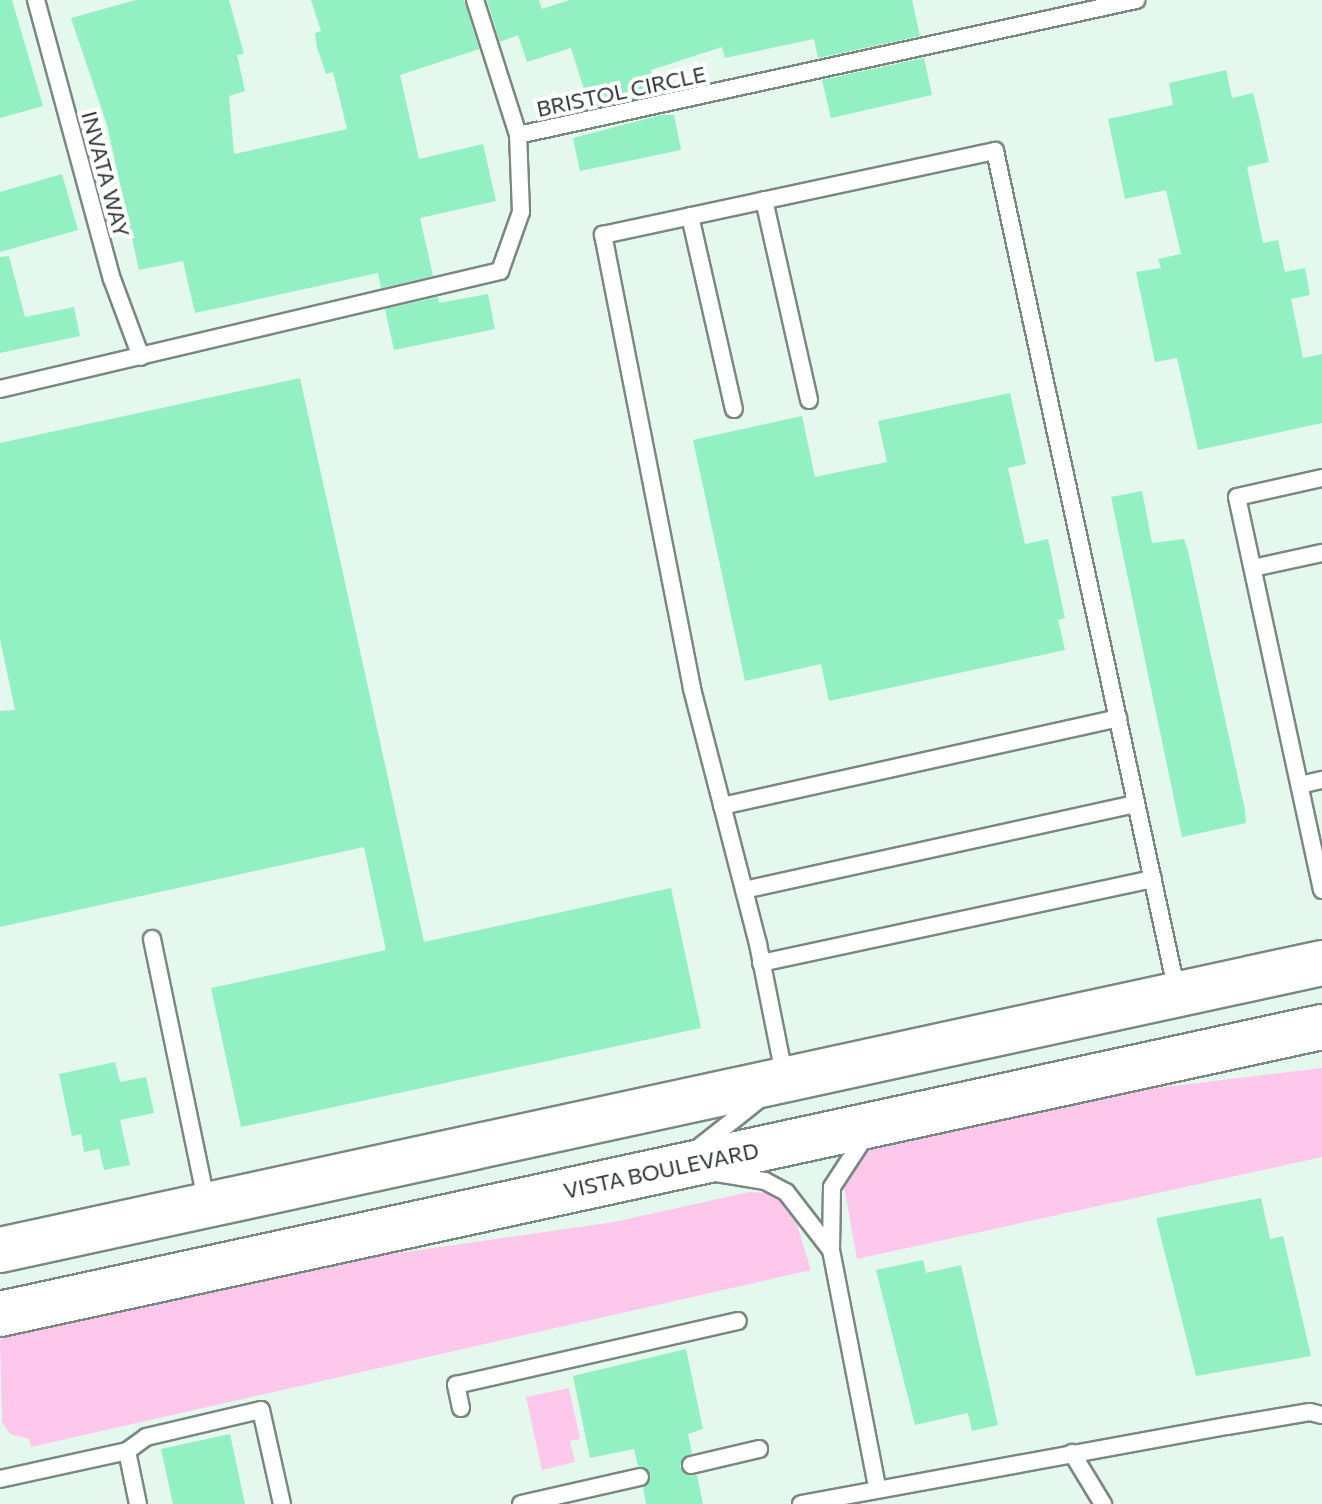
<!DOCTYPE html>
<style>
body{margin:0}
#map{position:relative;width:1322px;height:1504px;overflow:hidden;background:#e5f8ee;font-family:Commissioner,sans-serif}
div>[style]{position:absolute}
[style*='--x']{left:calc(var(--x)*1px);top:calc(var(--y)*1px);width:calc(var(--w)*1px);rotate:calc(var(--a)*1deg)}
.green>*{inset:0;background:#fdc8eb}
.building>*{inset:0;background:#92f0c3}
.roads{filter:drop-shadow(2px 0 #798980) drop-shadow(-2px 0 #798980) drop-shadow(0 2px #798980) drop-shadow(0 -2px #798980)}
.lane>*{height:16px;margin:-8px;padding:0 8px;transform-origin:8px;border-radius:8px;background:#fff}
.secondary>*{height:44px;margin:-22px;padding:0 22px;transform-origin:22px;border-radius:22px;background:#fff}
span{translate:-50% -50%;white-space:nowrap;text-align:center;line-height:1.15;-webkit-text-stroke:8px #fff;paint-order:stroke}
.street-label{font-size:22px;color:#2e3532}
</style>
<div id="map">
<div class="green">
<div style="clip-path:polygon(1322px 1068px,1322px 1157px,857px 1259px,843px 1181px,863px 1153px,875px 1147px,1124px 1092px)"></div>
<div style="clip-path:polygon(749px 1192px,768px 1193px,792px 1209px,811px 1270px,31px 1447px,29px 1439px,10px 1434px,2px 1422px,0 1340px,8px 1335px,349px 1260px,614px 1222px)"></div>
<div style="clip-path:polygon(569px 1388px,580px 1439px,570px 1441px,575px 1462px,542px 1470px,526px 1397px)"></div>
</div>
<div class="building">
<div style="clip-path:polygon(0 0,12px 0,43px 106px,0 118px)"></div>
<div style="clip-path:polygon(136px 0,229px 0,244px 54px,237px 55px,245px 91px,229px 96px,234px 154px,347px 129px,333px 72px,326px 74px,317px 47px,315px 33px,321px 31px,311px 0,464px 0,479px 49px,400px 75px,419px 159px,483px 144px,496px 201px,420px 218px,433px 276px,381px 288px,378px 273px,195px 313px,183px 261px,139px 270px,107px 125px,71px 18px)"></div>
<div style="clip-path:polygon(487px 0,539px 0,542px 9px,570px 0,912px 0,920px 36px,818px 58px,814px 39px,725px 58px,722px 47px,651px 70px,656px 94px,590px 108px,571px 48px,527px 62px,518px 35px,500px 42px)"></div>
<div style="clip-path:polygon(924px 58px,932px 95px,831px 118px,822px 80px)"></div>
<div style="clip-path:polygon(1226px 70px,1232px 98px,1253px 93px,1259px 117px,1269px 162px,1247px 167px,1263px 243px,1278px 240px,1285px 272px,1305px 268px,1310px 295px,1291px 299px,1303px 358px,1322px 354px,1322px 423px,1198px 450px,1177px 358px,1155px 362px,1136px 272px,1161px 268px,1158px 259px,1181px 254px,1166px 190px,1125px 199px,1108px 119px,1173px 105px,1169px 83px)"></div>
<div style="clip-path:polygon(661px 115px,674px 115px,681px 150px,580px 171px,573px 138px)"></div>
<div style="clip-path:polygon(62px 174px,78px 230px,0 252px,0 192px)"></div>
<div style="clip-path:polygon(9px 256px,25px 317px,74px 307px,80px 336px,0 353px,0 257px)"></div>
<div style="clip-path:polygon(488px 294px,495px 329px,394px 350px,385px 309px,438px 297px,439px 303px)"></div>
<div style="clip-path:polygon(300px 378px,424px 942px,671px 888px,701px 1028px,241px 1127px,211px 988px,386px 950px,364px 847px,0 927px,0 711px,15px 710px,0 639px,0 443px)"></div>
<div style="clip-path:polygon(1010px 393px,1026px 464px,1008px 468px,1025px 544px,1048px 539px,1065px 618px,1058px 620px,1065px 650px,829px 701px,821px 664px,745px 681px,693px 440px,802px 416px,815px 477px,887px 462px,878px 421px)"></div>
<div style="clip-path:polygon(1142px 491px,1152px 543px,1184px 539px,1188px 551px,1245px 810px,1246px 823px,1182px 837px,1111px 497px)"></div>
<div style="clip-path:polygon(115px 1062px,120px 1082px,146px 1077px,154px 1113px,120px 1120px,130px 1165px,104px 1170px,99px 1149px,84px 1152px,81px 1134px,72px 1136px,59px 1074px)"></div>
<div style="clip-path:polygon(1261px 1198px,1270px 1239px,1283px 1236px,1311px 1356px,1196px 1376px,1156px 1218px)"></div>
<div style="clip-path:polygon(923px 1260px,926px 1273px,961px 1265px,998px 1425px,972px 1431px,968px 1413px,915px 1425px,876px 1270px)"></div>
<div style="clip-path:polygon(686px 1349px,703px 1429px,688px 1434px,692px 1453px,683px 1458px,680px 1467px,687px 1475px,697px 1475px,703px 1504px,646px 1504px,643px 1488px,651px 1475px,638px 1466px,634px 1449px,590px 1458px,573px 1376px)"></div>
<div style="clip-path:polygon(230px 1434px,245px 1504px,173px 1504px,161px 1449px)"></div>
</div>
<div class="roads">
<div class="lane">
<div style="--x:36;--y:0;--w:289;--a:74.8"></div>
<div style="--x:112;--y:279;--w:83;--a:69.6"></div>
<div style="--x:475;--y:0;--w:142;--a:72.3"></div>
<div style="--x:764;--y:200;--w:205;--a:77.3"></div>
<div style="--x:690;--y:216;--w:198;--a:77.2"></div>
<div style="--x:0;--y:389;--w:514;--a:-13.28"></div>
<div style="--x:500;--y:271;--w:63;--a:-70.4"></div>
<div style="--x:521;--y:212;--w:77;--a:-92.2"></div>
<div style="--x:518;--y:135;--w:633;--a:-12.32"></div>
<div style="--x:1322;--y:478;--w:87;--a:167.4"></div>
<div style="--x:1237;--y:497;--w:402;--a:77.8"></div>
<div style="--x:1253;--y:568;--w:71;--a:-12.3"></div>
<div style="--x:1300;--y:785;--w:23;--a:-13"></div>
<div style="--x:722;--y:806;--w:406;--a:-12.5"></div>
<div style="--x:744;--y:890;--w:401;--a:-12.4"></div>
<div style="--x:152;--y:939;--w:271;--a:78.3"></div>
<div style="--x:761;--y:963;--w:401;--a:-12.1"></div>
<div style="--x:785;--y:1079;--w:138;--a:-101.3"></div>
<div style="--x:758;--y:944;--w:264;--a:-104.5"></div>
<div style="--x:692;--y:688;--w:462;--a:-101.1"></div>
<div style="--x:603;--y:235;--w:401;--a:-12.1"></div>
<div style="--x:995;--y:151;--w:860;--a:77.79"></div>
<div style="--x:866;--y:1135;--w:62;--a:123.2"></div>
<div style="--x:832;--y:1187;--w:63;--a:90.9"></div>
<div style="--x:831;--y:1250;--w:241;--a:79"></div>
<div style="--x:698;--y:1148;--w:80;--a:-38.4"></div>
<div style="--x:716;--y:1173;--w:50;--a:9.3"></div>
<div style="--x:765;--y:1181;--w:24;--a:28"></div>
<div style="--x:786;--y:1192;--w:72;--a:52.3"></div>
<div style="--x:461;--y:1408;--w:24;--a:-102"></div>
<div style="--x:456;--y:1385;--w:289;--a:-12.8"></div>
<div style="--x:127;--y:1451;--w:24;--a:-36"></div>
<div style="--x:146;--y:1437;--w:118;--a:-13.2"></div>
<div style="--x:261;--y:1410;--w:96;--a:77.4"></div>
<div style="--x:1072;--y:1453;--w:60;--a:58.7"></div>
<div style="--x:691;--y:1465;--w:70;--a:-13.2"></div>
<div style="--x:0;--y:1479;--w:130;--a:-12.4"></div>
<div style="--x:127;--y:1451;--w:54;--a:78.3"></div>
<div style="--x:521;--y:1504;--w:122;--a:-12.8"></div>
<div style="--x:801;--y:1504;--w:433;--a:-10.4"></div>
<div style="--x:1227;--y:1426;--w:84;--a:-9.6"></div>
<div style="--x:1310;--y:1412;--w:12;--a:14"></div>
</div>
<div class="secondary">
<div style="--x:0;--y:1250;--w:1353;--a:-12.25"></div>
<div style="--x:0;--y:1314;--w:1353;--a:-12.25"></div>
</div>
</div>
<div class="street-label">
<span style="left:621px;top:91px;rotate:-12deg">BRISTOL CIRCLE</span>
<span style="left:106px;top:174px;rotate:75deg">INVATA WAY</span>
<span style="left:661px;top:1170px;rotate:-12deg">VISTA BOULEVARD</span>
</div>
</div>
